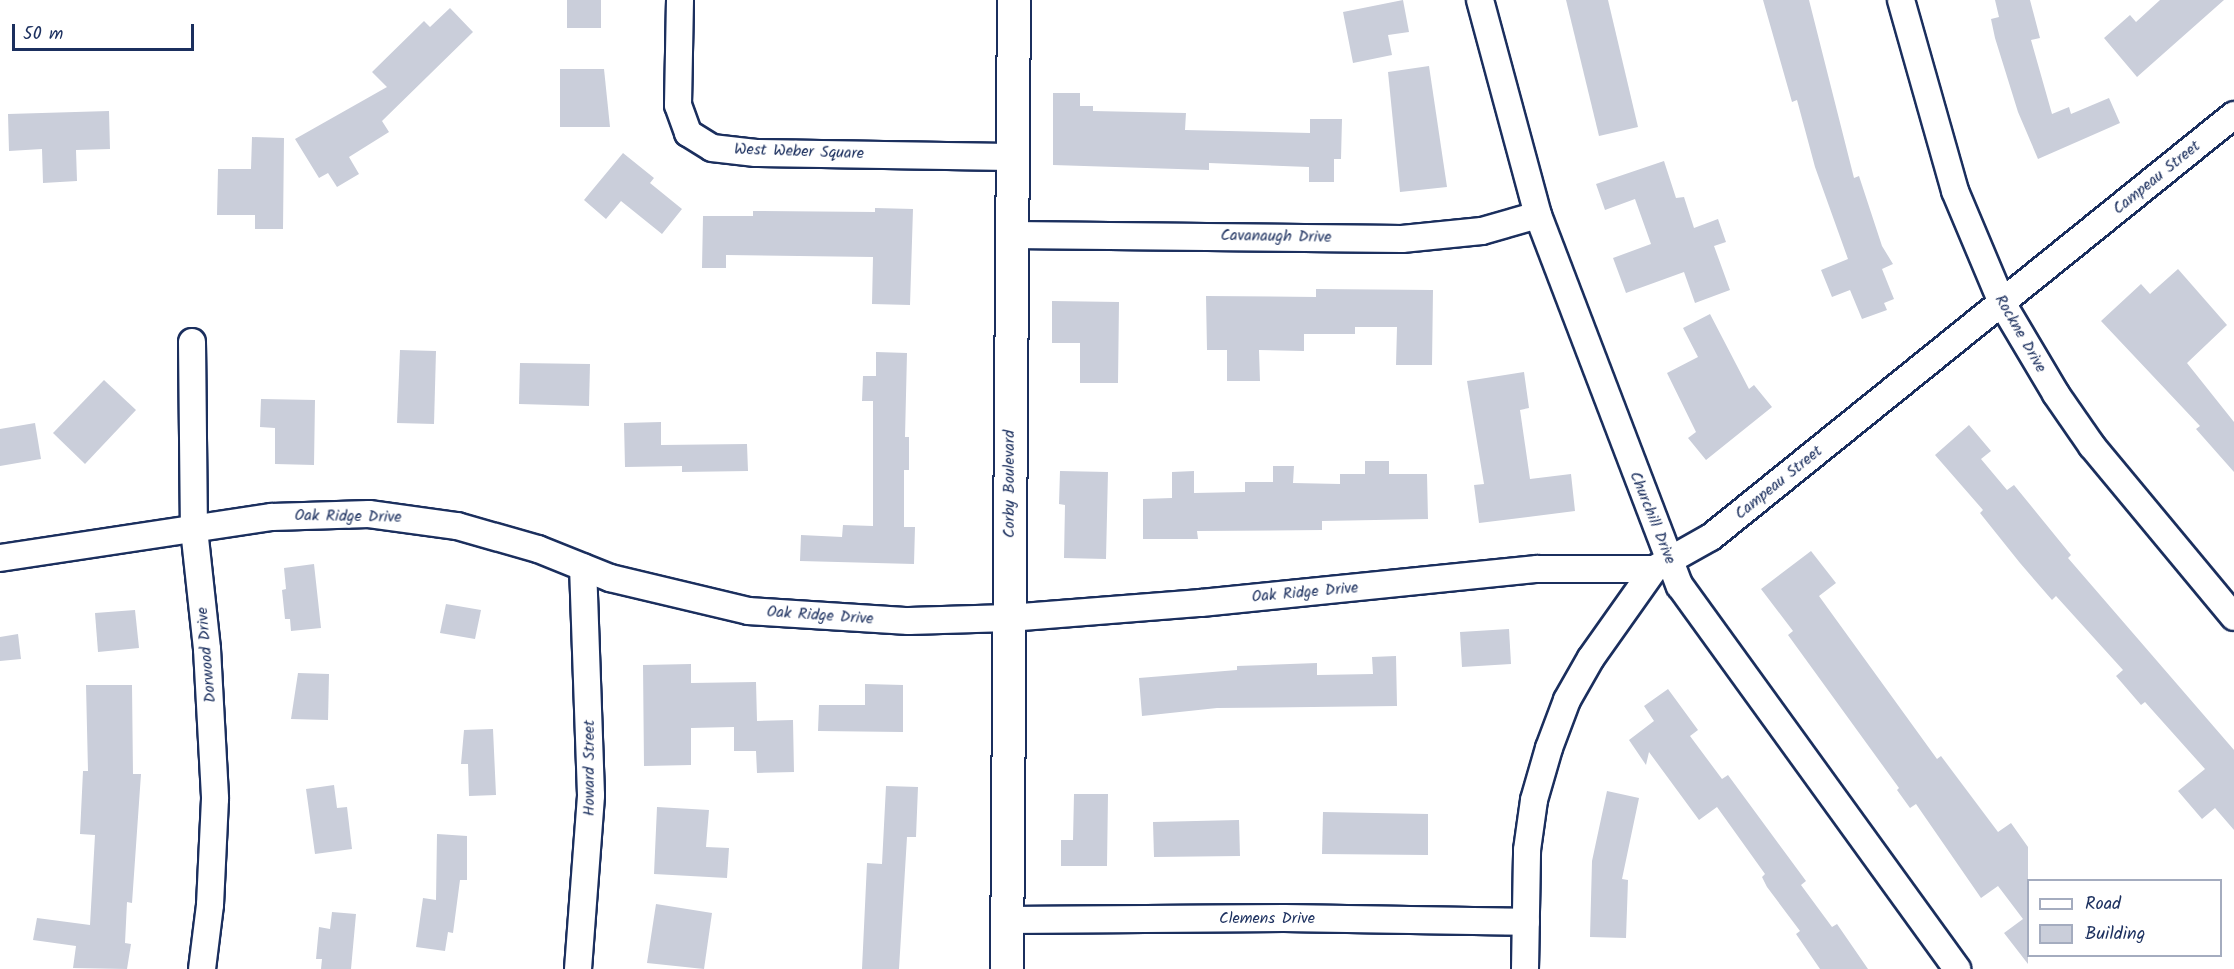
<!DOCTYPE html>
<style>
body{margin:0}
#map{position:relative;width:2234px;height:969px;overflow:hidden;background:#fff;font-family:Kalam,sans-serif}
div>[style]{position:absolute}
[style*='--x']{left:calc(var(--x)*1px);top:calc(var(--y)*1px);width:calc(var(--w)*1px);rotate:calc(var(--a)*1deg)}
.building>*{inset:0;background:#caceda}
.roads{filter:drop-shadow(2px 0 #1b2f5e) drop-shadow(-2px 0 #1b2f5e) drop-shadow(0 2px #1b2f5e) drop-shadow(0 -2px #1b2f5e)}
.minor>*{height:26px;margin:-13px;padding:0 13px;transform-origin:13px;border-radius:13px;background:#fff}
.tertiary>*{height:32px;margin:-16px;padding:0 16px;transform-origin:16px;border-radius:16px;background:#fff}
span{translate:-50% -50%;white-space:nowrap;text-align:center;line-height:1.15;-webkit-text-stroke:5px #fff;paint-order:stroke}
.street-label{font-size:16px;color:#1b2f5e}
.legend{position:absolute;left:2027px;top:879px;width:195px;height:78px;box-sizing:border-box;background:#fff;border:2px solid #a4acbf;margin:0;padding:8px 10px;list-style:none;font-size:18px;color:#1b2f5e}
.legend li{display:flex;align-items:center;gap:12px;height:30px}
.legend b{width:30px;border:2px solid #a4acbf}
.scale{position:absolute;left:12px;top:24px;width:182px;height:27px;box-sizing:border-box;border:3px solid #1b2f5e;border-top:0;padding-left:8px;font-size:18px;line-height:21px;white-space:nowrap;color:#1b2f5e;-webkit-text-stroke:4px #fff;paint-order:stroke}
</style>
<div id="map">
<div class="building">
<div style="clip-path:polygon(567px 0,601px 0,601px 28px,567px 28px)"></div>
<div style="clip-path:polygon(1403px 0,1409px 32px,1388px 35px,1392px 55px,1353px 63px,1343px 12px)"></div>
<div style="clip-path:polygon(1566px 0,1608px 0,1638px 127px,1599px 136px)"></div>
<div style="clip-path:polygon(1763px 0,1809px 0,1854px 178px,1859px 176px,1882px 246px,1893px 264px,1882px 269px,1894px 299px,1884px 303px,1887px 310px,1862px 319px,1850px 290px,1832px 297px,1821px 270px,1848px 259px,1815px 167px,1797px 100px,1792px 102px)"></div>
<div style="clip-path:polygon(1995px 0,2030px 0,2040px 38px,2031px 40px,2052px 114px,2069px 107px,2071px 114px,2109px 98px,2120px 123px,2038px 159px,2018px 112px,1995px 38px,1991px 19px,1999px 17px)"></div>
<div style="clip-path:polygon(2160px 0,2224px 0,2137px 77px,2104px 38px,2130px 15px,2136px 22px)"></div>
<div style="clip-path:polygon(450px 8px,473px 32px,382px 121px,389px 132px,349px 157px,359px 174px,337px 187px,328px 173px,319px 178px,295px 139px,387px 87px,372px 72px,424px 21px,430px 27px)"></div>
<div style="clip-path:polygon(1429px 66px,1447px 187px,1400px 192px,1388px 72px)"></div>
<div style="clip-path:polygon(560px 69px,604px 69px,610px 127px,560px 127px)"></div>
<div style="clip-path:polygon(1053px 93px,1080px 93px,1080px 106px,1093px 106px,1093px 111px,1186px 113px,1185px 130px,1310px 133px,1310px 119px,1342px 119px,1341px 159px,1334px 159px,1334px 182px,1309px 182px,1309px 167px,1209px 163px,1209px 170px,1053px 165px)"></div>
<div style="clip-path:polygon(109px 111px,110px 149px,76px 150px,77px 181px,43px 183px,42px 149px,9px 151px,8px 114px)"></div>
<div style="clip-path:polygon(252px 137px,284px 138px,283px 229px,255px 229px,255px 215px,217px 215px,218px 169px,251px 169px)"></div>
<div style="clip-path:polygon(623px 153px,654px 178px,650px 183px,682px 209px,662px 234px,621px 201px,606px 219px,584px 200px)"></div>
<div style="clip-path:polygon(1664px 161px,1676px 198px,1684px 197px,1694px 228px,1718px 219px,1726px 242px,1714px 246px,1730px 290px,1695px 303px,1684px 272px,1626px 293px,1613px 258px,1651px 244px,1635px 199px,1605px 210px,1596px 184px)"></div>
<div style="clip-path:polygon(875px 208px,913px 209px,910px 305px,872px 304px,873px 257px,726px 255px,726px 268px,702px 268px,703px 216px,753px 216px,753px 211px,875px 212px)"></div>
<div style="clip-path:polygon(2178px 269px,2227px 325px,2187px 363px,2234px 422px,2234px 472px,2196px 429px,2200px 426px,2101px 321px,2141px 284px,2150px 294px)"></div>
<div style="clip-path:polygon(1316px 289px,1433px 290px,1432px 365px,1396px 365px,1397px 327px,1355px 327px,1355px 334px,1304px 334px,1304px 351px,1259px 350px,1260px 381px,1227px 381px,1227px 350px,1207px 350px,1206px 296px,1316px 297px)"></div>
<div style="clip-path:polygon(1052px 301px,1119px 302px,1118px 383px,1080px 383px,1080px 343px,1052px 343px)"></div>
<div style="clip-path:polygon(1710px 314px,1749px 389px,1754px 385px,1772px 407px,1706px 460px,1688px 438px,1696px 432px,1667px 373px,1698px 357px,1683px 328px)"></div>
<div style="clip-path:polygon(400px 350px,436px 351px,434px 424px,397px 423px)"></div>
<div style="clip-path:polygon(876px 352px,907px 353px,905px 437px,909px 437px,909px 470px,904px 470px,904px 527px,915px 527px,914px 564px,800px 561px,801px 535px,842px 537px,843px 525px,873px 526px,873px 401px,862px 401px,863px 376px,876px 376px)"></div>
<div style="clip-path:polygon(520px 363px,590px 364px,589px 406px,519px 404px)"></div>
<div style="clip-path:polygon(1524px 372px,1529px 408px,1520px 410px,1530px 479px,1571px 474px,1575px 511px,1479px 523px,1474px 485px,1484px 484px,1467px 381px)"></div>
<div style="clip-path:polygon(104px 380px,136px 410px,85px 464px,53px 433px)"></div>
<div style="clip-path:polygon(261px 399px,315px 400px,314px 465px,275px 464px,275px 428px,260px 427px)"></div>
<div style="clip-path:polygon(661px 422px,661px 445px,747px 444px,748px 471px,682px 472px,682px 466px,625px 467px,624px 423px)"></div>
<div style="clip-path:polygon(35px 423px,41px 459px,0 466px,0 429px)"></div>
<div style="clip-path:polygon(1969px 425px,1991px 451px,1981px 459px,2007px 490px,2014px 485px,2071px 555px,2068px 558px,2234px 750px,2234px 830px,2215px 808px,2202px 819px,2178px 791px,2205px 769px,2145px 702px,2141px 705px,2116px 676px,2123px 670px,2056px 596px,2052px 600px,2020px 563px,1980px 513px,1983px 510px,1935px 455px)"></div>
<div style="clip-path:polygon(1365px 461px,1389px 461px,1389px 474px,1427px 474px,1428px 519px,1322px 521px,1322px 530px,1197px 531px,1198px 539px,1143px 539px,1143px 499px,1172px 498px,1172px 472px,1194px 471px,1194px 493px,1245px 492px,1245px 482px,1273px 482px,1273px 466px,1294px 466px,1293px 483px,1340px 484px,1340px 474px,1365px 474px)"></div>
<div style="clip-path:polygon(1060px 471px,1108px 472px,1106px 559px,1064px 558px,1065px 505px,1059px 504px)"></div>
<div style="clip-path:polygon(1811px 551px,1836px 583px,1819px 596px,1937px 759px,1941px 756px,1998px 832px,2011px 823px,2028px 847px,2028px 964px,2004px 933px,2023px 919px,1998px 886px,1981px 898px,1916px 804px,1910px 808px,1897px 790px,1899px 788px,1788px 635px,1793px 631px,1761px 589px)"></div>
<div style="clip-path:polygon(314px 564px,321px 628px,291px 631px,290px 619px,285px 619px,282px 590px,286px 589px,284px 568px)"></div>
<div style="clip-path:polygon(446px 604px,481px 610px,475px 639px,440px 633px)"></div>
<div style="clip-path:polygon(135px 610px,139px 648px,98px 652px,95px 613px)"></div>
<div style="clip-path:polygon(1509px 629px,1511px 664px,1462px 667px,1460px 632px)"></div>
<div style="clip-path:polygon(18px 634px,21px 659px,0 661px,0 637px)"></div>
<div style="clip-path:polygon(1396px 656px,1397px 706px,1217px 708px,1142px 716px,1139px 678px,1237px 670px,1237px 666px,1317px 663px,1317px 675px,1373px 674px,1372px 657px)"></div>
<div style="clip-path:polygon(691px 664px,691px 683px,756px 682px,757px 721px,793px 720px,794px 772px,757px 773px,756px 751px,734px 751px,734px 727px,691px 728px,691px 765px,644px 766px,643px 665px)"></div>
<div style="clip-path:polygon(298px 673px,329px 674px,328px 720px,291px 719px)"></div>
<div style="clip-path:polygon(865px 684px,903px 685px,903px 732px,818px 731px,819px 705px,865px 705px)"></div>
<div style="clip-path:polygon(86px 685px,132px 685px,133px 774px,141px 774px,132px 903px,127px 902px,125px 943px,131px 944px,127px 969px,73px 968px,76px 946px,33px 940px,37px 918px,90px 925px,95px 835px,80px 834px,83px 771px,88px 771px)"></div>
<div style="clip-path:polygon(1668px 689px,1698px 730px,1690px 736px,1722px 779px,1728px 775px,1806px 881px,1801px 885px,1832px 927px,1837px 924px,1868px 969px,1820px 969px,1796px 934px,1800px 931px,1767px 887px,1762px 877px,1765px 874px,1717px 807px,1699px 820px,1649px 752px,1646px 765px,1629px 740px,1654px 721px,1644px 706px)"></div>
<div style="clip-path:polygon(493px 729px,496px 795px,469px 796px,468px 764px,461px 764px,464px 730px)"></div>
<div style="clip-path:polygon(334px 785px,337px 808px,347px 807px,352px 849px,315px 854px,306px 789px)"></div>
<div style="clip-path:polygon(886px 786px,918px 787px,916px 837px,907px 837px,899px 969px,862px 969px,867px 863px,882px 864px)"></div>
<div style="clip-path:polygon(1607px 791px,1639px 798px,1622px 879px,1628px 880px,1626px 938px,1590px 937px,1592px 861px)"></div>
<div style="clip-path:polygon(1074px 794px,1108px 794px,1107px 866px,1061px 866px,1061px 840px,1073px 840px)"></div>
<div style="clip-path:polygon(657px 807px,709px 810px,706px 847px,729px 848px,727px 878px,654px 874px)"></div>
<div style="clip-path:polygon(1323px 812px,1428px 814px,1428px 855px,1322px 854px)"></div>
<div style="clip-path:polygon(1239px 820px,1240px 856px,1154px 857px,1153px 822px)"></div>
<div style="clip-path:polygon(437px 834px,467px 836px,467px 880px,460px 880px,453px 933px,448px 932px,445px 951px,416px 947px,423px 898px,436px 900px)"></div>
<div style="clip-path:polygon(656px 904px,712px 913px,704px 969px,647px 963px)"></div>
<div style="clip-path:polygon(332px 912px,356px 914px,351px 969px,321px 969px,322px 959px,316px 959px,319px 927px,330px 929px)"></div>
</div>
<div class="roads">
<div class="minor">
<div style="--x:680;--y:0;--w:105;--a:91.1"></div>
<div style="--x:678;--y:105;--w:30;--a:70"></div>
<div style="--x:688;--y:133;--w:28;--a:32"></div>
<div style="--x:712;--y:148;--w:44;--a:6.5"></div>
<div style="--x:756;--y:153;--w:256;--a:0.9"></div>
<div style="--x:1480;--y:0;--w:223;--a:74.9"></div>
<div style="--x:1538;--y:215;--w:397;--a:69.1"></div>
<div style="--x:1680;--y:586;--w:473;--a:54.1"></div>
<div style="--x:1901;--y:0;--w:198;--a:74.2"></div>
<div style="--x:1955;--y:191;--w:121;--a:67.2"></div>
<div style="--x:2002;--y:303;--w:106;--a:59.3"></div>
<div style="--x:2056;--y:394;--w:63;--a:55.3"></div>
<div style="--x:2092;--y:446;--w:222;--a:50.3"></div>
<div style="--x:1012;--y:235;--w:390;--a:0.6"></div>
<div style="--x:1402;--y:239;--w:80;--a:-5.7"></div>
<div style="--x:1482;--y:231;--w:58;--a:-15.9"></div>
<div style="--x:192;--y:342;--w:187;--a:89.4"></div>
<div style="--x:194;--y:529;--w:121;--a:83.8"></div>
<div style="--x:207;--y:649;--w:150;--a:86.9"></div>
<div style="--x:215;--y:799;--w:106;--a:92.7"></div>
<div style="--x:210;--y:905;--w:64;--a:97.1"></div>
<div style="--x:0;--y:558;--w:275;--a:-8.6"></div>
<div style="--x:272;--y:517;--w:97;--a:-1.8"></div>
<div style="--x:369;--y:514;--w:89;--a:7.8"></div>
<div style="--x:457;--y:526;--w:84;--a:15.9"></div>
<div style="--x:538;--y:549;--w:78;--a:21.9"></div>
<div style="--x:610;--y:578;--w:142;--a:13.4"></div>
<div style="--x:748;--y:611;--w:161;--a:3.6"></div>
<div style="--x:909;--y:621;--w:100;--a:-1.7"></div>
<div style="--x:1009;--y:618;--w:193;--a:-4.5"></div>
<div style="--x:1201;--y:603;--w:338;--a:-5.8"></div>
<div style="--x:1537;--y:569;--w:117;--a:0"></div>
<div style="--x:1007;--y:920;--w:277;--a:-0.4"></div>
<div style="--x:1284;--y:918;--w:242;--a:0.9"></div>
<div style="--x:578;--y:969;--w:174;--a:-85.7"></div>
<div style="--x:591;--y:795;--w:228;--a:-92"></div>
<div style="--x:1525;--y:969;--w:119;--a:-89"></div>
<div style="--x:1527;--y:850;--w:50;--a:-82"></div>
<div style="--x:1534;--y:800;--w:54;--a:-73.9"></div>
<div style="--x:1549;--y:748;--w:51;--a:-69.4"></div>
<div style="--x:1567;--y:700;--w:48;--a:-60.3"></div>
<div style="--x:1591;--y:658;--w:109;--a:-54.7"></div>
<div style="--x:1654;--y:569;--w:65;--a:-29.3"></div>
<div style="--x:1711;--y:537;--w:672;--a:-38.9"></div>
</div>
<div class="tertiary">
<div style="--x:1007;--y:969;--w:969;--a:-89.59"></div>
</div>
</div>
<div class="street-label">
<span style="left:799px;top:152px;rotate:2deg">West Weber Square</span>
<span style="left:2157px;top:178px;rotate:-39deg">Campeau Street</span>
<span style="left:1276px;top:237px;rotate:1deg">Cavanaugh Drive</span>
<span style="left:2020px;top:334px;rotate:60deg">Rockne Drive</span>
<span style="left:1779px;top:483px;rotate:-39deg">Campeau Street</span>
<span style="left:1010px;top:484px;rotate:-90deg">Corby Boulevard</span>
<span style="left:348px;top:517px;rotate:1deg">Oak Ridge Drive</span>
<span style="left:1652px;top:518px;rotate:68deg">Churchill Drive</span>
<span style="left:1305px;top:593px;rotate:-5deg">Oak Ridge Drive</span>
<span style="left:820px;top:616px;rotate:4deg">Oak Ridge Drive</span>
<span style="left:207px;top:655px;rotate:-95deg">Dorwood Drive</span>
<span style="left:590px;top:768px;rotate:-90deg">Howard Street</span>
<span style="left:1267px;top:919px">Clemens Drive</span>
</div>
<ul class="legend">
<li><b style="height:8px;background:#fff"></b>Road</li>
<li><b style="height:16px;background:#caceda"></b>Building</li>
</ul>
<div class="scale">50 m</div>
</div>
